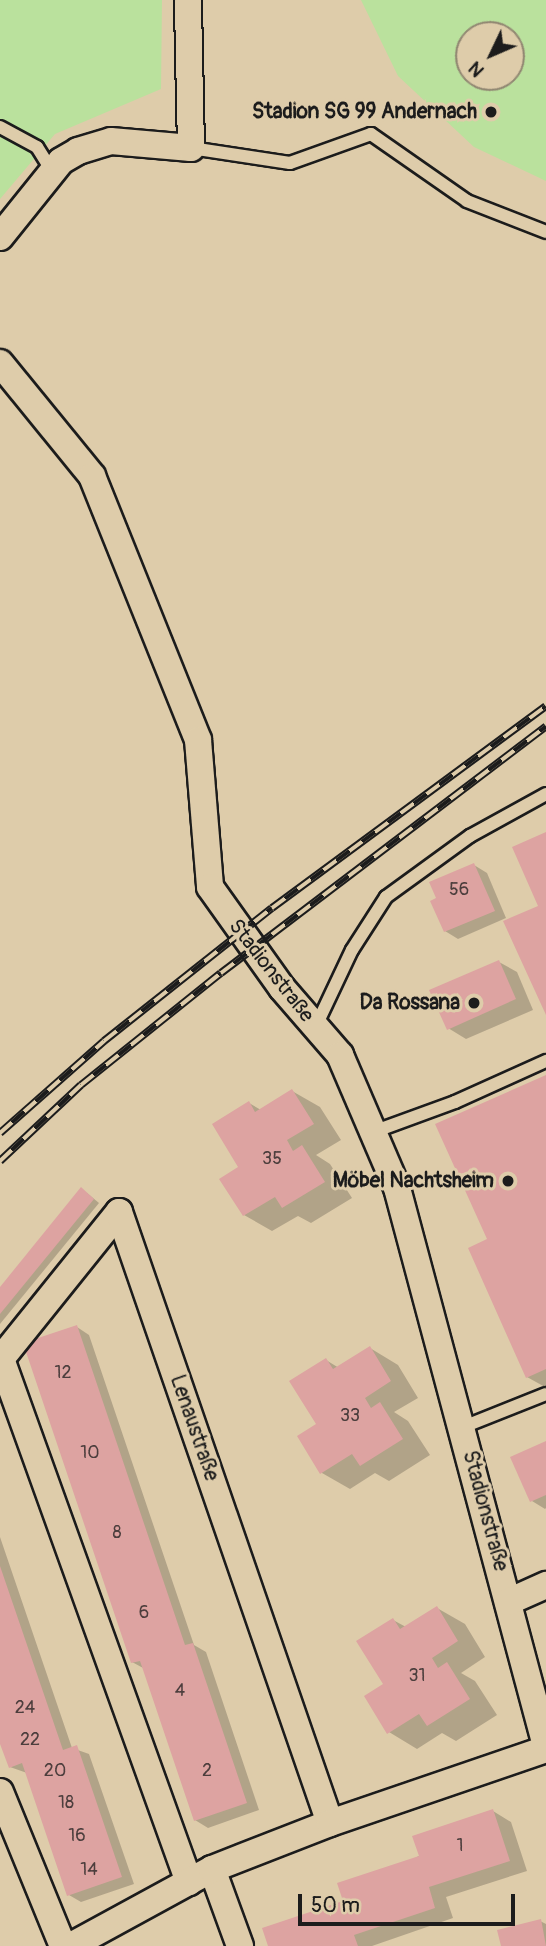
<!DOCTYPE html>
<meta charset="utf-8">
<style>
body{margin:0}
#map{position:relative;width:546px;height:1946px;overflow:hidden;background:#deccaa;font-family:Pangolin,sans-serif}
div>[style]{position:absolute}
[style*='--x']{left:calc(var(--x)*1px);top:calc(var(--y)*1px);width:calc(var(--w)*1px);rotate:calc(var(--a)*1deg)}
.green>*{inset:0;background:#bae19d}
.shadow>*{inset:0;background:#0003}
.building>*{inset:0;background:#dda3a1}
.roads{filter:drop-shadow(2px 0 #1c1c1c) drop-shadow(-2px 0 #1c1c1c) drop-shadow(0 2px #1c1c1c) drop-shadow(0 -2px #1c1c1c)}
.lane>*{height:12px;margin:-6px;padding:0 6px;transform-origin:6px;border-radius:6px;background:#deccaa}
.street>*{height:26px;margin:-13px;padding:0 13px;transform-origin:13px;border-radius:13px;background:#deccaa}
.rail>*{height:8px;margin-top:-4px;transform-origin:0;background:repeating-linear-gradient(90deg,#deccaa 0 16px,#1c1c1c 0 32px);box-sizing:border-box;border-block:2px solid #1c1c1c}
.dots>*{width:19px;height:19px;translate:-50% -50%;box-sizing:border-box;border:4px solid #deccaa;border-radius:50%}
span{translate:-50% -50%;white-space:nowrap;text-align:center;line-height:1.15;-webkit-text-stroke:6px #deccaa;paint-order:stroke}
.number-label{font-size:18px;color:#4c3e3d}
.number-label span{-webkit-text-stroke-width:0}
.poi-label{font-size:21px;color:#1c1c1c;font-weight:700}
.right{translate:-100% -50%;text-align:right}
.street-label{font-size:21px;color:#1c1c1c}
.north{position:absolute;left:455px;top:21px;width:70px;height:70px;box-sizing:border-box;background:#deccaa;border:2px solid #908671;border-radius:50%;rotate:226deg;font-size:19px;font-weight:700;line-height:28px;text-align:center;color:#1c1c1c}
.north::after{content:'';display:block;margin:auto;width:24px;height:32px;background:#1c1c1c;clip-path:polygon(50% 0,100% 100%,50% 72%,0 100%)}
.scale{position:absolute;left:298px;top:1894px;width:217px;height:32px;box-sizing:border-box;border:4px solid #1c1c1c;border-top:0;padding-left:9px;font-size:21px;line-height:24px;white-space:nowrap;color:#1c1c1c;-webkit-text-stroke:5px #deccaa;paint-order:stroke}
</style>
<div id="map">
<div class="green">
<div style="clip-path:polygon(0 0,162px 0,161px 89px,55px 134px,0 199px)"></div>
<div style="clip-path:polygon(evenodd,361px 0,546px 0,546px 181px,474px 147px,398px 76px,361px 0,469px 35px,511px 35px,511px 77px,469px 77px,469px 35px)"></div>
</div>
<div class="shadow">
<div style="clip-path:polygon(474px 865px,487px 873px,506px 918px,458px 939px,445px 931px)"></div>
<div style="clip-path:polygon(499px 962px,517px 972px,533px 1010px,466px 1039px,448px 1028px)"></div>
<div style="clip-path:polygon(546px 1077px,546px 1387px,545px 1387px,527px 1377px,489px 1240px)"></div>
<div style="clip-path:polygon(292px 1091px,320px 1107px,341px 1140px,316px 1155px,330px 1164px,352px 1198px,311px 1223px,298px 1216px,272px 1231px,244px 1215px,240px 1168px,249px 1103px,261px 1110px)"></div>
<div style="clip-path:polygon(87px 1193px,99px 1203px,0 1324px,0 1289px)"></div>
<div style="clip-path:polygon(77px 1327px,89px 1335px,194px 1645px,206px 1652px,259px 1810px,208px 1828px,195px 1820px,145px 1669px,132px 1662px)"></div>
<div style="clip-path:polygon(370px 1348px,398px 1365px,418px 1398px,394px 1412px,408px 1421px,430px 1455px,389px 1481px,375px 1473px,350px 1489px,322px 1473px,318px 1425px,326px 1360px,339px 1368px)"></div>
<div style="clip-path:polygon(546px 1442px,546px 1508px,545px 1509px,532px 1501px)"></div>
<div style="clip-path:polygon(0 1537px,72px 1748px,89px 1754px,134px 1884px,81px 1902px,69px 1895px,27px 1773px,10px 1767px,0 1738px)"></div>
<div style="clip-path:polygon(437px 1608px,465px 1624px,485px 1657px,461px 1673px,475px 1681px,497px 1715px,456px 1741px,442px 1733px,417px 1749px,389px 1732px,385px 1684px,393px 1620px,406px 1627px)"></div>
<div style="clip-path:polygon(493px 1811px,511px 1822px,527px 1871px,446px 1897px,453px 1918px,372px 1946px,270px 1946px)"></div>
<div style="clip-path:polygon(540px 1921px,546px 1924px,546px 1946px,503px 1946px)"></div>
</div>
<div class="building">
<div style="clip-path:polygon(546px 832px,546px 1015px,503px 921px,538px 906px,512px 847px)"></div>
<div style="clip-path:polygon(474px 863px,495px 911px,444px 932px,430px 901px,436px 898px,429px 882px)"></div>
<div style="clip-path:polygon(499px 960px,516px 999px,447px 1030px,429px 990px)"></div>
<div style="clip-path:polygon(546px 1075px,546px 1369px,526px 1378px,468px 1248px,487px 1239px,435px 1124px)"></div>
<div style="clip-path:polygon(292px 1089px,314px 1124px,287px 1140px,293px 1151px,302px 1145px,325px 1182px,282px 1208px,275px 1197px,243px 1216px,219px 1179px,238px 1167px,212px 1124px,249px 1101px,255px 1112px)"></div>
<div style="clip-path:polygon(81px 1187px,94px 1199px,0 1314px,0 1287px)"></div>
<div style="clip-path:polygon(77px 1325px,185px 1645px,193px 1643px,247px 1803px,194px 1821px,140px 1661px,131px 1663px,23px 1343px)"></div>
<div style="clip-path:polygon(370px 1346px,391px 1381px,365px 1398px,371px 1408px,380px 1402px,403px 1439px,360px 1466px,352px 1454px,320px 1474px,297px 1436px,316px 1424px,289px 1381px,326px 1358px,333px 1369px)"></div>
<div style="clip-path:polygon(546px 1441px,546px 1495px,530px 1502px,510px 1457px)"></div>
<div style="clip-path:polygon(0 1566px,63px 1750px,77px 1745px,122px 1877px,67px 1896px,22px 1763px,9px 1768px,0 1744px)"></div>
<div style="clip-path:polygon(437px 1606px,458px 1641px,432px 1658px,438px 1668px,447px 1662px,470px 1699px,427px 1726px,419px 1714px,387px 1734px,364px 1696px,383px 1684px,356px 1641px,393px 1618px,400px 1629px)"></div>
<div style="clip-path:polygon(493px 1809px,510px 1861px,429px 1887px,435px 1908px,354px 1935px,358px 1946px,268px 1946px,262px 1928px,343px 1901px,337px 1883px,419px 1856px,412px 1836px)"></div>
<div style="clip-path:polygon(541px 1919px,546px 1946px,501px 1946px,497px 1930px)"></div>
</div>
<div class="roads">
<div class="lane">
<div style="--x:0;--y:127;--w:42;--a:28.4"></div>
<div style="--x:37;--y:147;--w:28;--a:58"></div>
<div style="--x:191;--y:148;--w:100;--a:8.6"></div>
<div style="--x:290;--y:163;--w:86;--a:-19.7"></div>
<div style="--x:371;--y:134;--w:117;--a:34.9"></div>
<div style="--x:467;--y:201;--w:85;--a:21.4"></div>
<div style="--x:316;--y:1026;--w:84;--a:-64.7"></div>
<div style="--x:352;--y:950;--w:63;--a:-57.3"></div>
<div style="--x:386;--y:897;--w:104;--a:-36"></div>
<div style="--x:470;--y:836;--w:87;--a:-28.9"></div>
<div style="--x:373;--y:1132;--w:87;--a:-20.1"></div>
<div style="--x:455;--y:1102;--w:100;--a:-24.3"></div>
<div style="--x:463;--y:1427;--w:89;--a:-21.7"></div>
</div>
<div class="street">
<div style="--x:0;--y:237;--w:97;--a:-51.2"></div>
<div style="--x:61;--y:161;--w:20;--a:-30"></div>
<div style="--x:78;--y:151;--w:34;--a:-17"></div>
<div style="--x:111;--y:141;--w:80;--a:5"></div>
<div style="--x:191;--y:148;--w:148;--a:-91.2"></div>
<div style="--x:0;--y:363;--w:146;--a:50.8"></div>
<div style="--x:92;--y:476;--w:284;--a:68.1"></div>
<div style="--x:198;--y:740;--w:147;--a:85.3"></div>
<div style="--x:210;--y:887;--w:124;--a:54.5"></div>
<div style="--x:282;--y:988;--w:89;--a:49.1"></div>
<div style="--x:340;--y:1055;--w:145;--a:66.8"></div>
<div style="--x:397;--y:1188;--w:578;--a:75.05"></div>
<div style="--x:1;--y:1359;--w:556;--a:70.23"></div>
<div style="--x:0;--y:1360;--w:190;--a:-51.2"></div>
<div style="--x:119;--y:1212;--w:646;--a:70.95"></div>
<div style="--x:508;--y:1602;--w:42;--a:-24.1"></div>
<div style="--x:0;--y:1792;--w:166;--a:67.8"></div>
<div style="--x:212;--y:1869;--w:82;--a:70"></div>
<div style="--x:71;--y:1946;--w:161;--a:-28.6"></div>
<div style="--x:212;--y:1869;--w:127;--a:-21.3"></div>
<div style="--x:330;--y:1823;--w:228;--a:-18.9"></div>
</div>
</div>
<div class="rail">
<div style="--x:0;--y:1133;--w:139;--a:-41.5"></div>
<div style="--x:104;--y:1041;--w:214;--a:-38.4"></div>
<div style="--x:272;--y:908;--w:340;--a:-36.4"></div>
<div style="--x:0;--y:1161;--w:111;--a:-43.2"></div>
<div style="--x:81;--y:1085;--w:179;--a:-38.7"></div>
<div style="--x:221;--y:973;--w:408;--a:-37.2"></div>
</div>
<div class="dots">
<div style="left:491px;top:112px;background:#1c1c1c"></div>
<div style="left:474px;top:1003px;background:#1c1c1c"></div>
<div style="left:508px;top:1181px;background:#1c1c1c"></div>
</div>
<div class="number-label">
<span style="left:459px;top:890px">56</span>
<span style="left:272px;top:1159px">35</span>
<span style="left:63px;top:1373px">12</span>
<span style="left:350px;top:1416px">33</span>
<span style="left:90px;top:1453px">10</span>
<span style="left:117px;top:1533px">8</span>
<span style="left:144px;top:1613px">6</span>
<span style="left:417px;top:1676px">31</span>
<span style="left:180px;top:1691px">4</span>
<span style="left:25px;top:1708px">24</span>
<span style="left:30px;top:1740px">22</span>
<span style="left:55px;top:1771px">20</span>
<span style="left:207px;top:1771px">2</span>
<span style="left:66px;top:1803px">18</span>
<span style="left:77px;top:1836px">16</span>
<span style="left:460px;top:1846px">1</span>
<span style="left:89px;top:1870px">14</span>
</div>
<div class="poi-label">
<span class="right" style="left:477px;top:112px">Stadion SG 99 Andernach</span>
<span class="right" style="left:460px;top:1003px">Da Rossana</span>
<span class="right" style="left:494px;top:1181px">Möbel Nachtsheim</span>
</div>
<div class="street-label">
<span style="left:271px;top:971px;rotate:52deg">Stadionstraße</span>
<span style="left:194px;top:1428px;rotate:71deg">Lenaustraße</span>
<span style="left:485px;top:1511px;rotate:75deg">Stadionstraße</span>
</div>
<div class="north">N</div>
<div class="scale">50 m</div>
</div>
